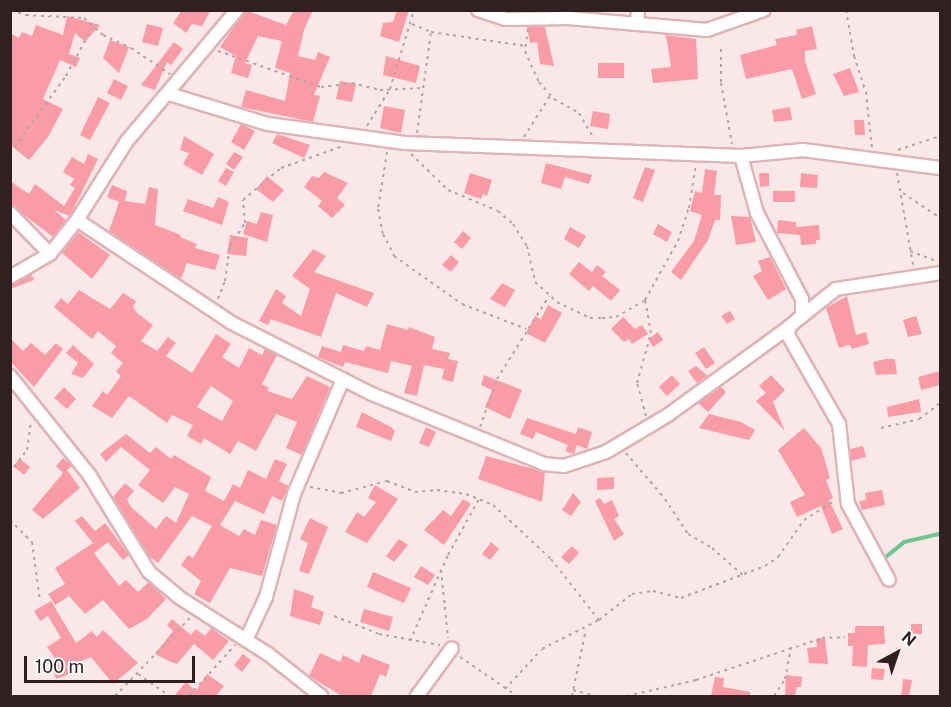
<!DOCTYPE html>
<style>
body{margin:0}
#map{position:relative;width:951px;height:707px;overflow:hidden;background:#fae8e9;font-family:"Public Sans",sans-serif}
div>[style]{position:absolute}
[style*='--x']{left:calc(var(--x)*1px);top:calc(var(--y)*1px);width:calc(var(--w)*1px);rotate:calc(var(--a)*1deg)}
.stream>*{height:4px;margin:-2px;padding:0 2px;transform-origin:2px;border-radius:2px;background:#71c792}
.building>*{inset:0;background:#fa9ca5}
.path>*{height:2px;margin-top:-1px;transform-origin:0;background:repeating-linear-gradient(90deg,#b5a4a5 0 3px,transparent 0 7.5px)}
.roads{filter:drop-shadow(2px 0 #deb4b7) drop-shadow(-2px 0 #deb4b7) drop-shadow(0 2px #deb4b7) drop-shadow(0 -2px #deb4b7)}
.minor>*{height:12px;margin:-6px;padding:0 6px;transform-origin:6px;border-radius:6px;background:#fff}
span{translate:-50% -50%;white-space:nowrap;text-align:center;line-height:1.15;-webkit-text-stroke:4.5px #fafafa;paint-order:stroke}
.frame{position:absolute;inset:0;border:12px solid #302022;pointer-events:none}
.north{position:absolute;left:867px;top:623px;width:60px;height:60px;-webkit-text-stroke:4px #fafafa;paint-order:stroke;rotate:40deg;font-size:16px;font-weight:700;line-height:24px;text-align:center;color:#302022}
.north::after{content:'';display:block;margin:auto;width:21px;height:27px;background:#302022;clip-path:polygon(50% 0,100% 100%,50% 72%,0 100%)}
.scale{position:absolute;left:24px;top:656px;width:171px;height:27px;box-sizing:border-box;border:3px solid #302022;border-top:0;padding-left:8px;font-size:18px;line-height:21px;white-space:nowrap;color:#302022;-webkit-text-stroke:4px #fafafa;paint-order:stroke}
</style>
<div id="map">
<div class="stream">
<div style="--x:882;--y:560;--w:28;--a:-39"></div>
<div style="--x:904;--y:542;--w:37;--a:-13"></div>
</div>
<div class="building">
<div style="clip-path:polygon(182px 10px,211px 10px,202px 26px,192px 24px,186px 33px,173px 23px)"></div>
<div style="clip-path:polygon(245px 10px,286px 25px,294px 10px,313px 10px,304px 30px,298px 56px,315px 60px,318px 52px,330px 57px,314px 95px,320px 96px,313px 122px,241px 107px,246px 90px,285px 101px,290px 73px,275px 68px,282px 41px,258px 36px,245px 63px,252px 65px,248px 78px,231px 73px,236px 56px,220px 47px)"></div>
<div style="clip-path:polygon(397px 10px,409px 10px,399px 42px,380px 36px,383px 23px,393px 22px)"></div>
<div style="clip-path:polygon(67px 16px,100px 25px,85px 42px,75px 33px,69px 54px,80px 58px,76px 67px,60px 60px,43px 99px,63px 109px,48px 137px,29px 160px,10px 145px,10px 33px,19px 38px,22px 32px,32px 36px,36px 25px,63px 35px)"></div>
<div style="clip-path:polygon(147px 24px,163px 28px,158px 46px,142px 42px)"></div>
<div style="clip-path:polygon(812px 26px,817px 49px,805px 51px,805px 61px,816px 94px,802px 99px,792px 69px,746px 79px,740px 55px,777px 45px,775px 39px,797px 35px,796px 30px)"></div>
<div style="clip-path:polygon(527px 27px,545px 27px,554px 66px,540px 64px,537px 42px,530px 43px)"></div>
<div style="clip-path:polygon(666px 35px,696px 39px,698px 79px,653px 83px,651px 69px,671px 67px)"></div>
<div style="clip-path:polygon(110px 40px,129px 47px,119px 73px,103px 58px)"></div>
<div style="clip-path:polygon(174px 42px,183px 49px,171px 65px,167px 62px,155px 90px,141px 85px)"></div>
<div style="clip-path:polygon(386px 56px,420px 66px,416px 83px,383px 75px)"></div>
<div style="clip-path:polygon(598px 63px,624px 63px,624px 78px,598px 78px)"></div>
<div style="clip-path:polygon(850px 68px,859px 92px,844px 96px,833px 74px)"></div>
<div style="clip-path:polygon(114px 79px,128px 86px,121px 100px,107px 93px)"></div>
<div style="clip-path:polygon(340px 81px,356px 84px,352px 102px,336px 99px)"></div>
<div style="clip-path:polygon(98px 97px,110px 103px,90px 140px,80px 135px)"></div>
<div style="clip-path:polygon(384px 106px,405px 110px,401px 133px,380px 128px)"></div>
<div style="clip-path:polygon(790px 107px,792px 120px,774px 122px,772px 110px)"></div>
<div style="clip-path:polygon(593px 111px,610px 114px,608px 129px,590px 126px)"></div>
<div style="clip-path:polygon(854px 120px,864px 120px,865px 135px,855px 135px)"></div>
<div style="clip-path:polygon(241px 124px,255px 131px,244px 150px,231px 142px)"></div>
<div style="clip-path:polygon(277px 134px,310px 145px,304px 158px,272px 143px)"></div>
<div style="clip-path:polygon(184px 136px,214px 154px,202px 175px,183px 164px,189px 153px,180px 150px)"></div>
<div style="clip-path:polygon(234px 152px,243px 157px,234px 170px,226px 164px)"></div>
<div style="clip-path:polygon(88px 154px,98px 159px,70px 216px,54px 210px,66px 220px,53px 237px,10px 204px,10px 181px,29px 194px,35px 184px,64px 206px,75px 188px,70px 185px,74px 179px,63px 172px,72px 157px,84px 164px)"></div>
<div style="clip-path:polygon(546px 163px,592px 175px,589px 184px,565px 177px,561px 189px,541px 183px)"></div>
<div style="clip-path:polygon(645px 167px,655px 170px,643px 202px,633px 198px)"></div>
<div style="clip-path:polygon(226px 168px,234px 172px,226px 186px,218px 181px)"></div>
<div style="clip-path:polygon(705px 169px,717px 171px,714px 195px,721px 195px,720px 220px,715px 220px,708px 240px,681px 280px,671px 272px,694px 241px,702px 215px,690px 211px,695px 191px,702px 193px)"></div>
<div style="clip-path:polygon(324px 172px,348px 183px,337px 198px,345px 205px,332px 218px,318px 206px,322px 201px,304px 187px,312px 176px,319px 178px)"></div>
<div style="clip-path:polygon(470px 173px,492px 180px,487px 196px,483px 194px,481px 199px,464px 193px)"></div>
<div style="clip-path:polygon(759px 173px,769px 173px,769px 186px,760px 187px)"></div>
<div style="clip-path:polygon(801px 173px,818px 175px,817px 188px,800px 187px)"></div>
<div style="clip-path:polygon(267px 176px,284px 190px,273px 202px,256px 189px)"></div>
<div style="clip-path:polygon(112px 185px,127px 191px,125px 201px,145px 204px,149px 187px,158px 189px,155px 225px,181px 235px,180px 237px,197px 244px,195px 248px,220px 255px,215px 270px,187px 263px,181px 279px,109px 231px,119px 202px,107px 197px)"></div>
<div style="clip-path:polygon(773px 191px,795px 191px,795px 202px,773px 202px)"></div>
<div style="clip-path:polygon(218px 197px,229px 202px,222px 225px,183px 211px,188px 199px,213px 208px)"></div>
<div style="clip-path:polygon(261px 212px,273px 215px,267px 242px,243px 234px,247px 221px,257px 224px)"></div>
<div style="clip-path:polygon(731px 216px,750px 217px,756px 242px,736px 245px)"></div>
<div style="clip-path:polygon(778px 220px,796px 222px,796px 227px,819px 225px,820px 240px,816px 240px,816px 244px,801px 245px,800px 235px,777px 233px)"></div>
<div style="clip-path:polygon(658px 224px,672px 232px,667px 242px,653px 234px)"></div>
<div style="clip-path:polygon(570px 227px,586px 236px,579px 248px,564px 239px)"></div>
<div style="clip-path:polygon(463px 231px,471px 238px,462px 249px,454px 242px)"></div>
<div style="clip-path:polygon(78px 232px,110px 255px,92px 279px,62px 253px)"></div>
<div style="clip-path:polygon(230px 235px,248px 238px,246px 256px,227px 254px)"></div>
<div style="clip-path:polygon(313px 249px,326px 256px,314px 272px,374px 293px,367px 307px,336px 293px,321px 337px,271px 319px,268px 325px,259px 321px,276px 289px,286px 296px,282px 303px,301px 316px,310px 289px,292px 276px)"></div>
<div style="clip-path:polygon(451px 255px,459px 262px,451px 272px,442px 265px)"></div>
<div style="clip-path:polygon(770px 257px,786px 289px,768px 300px,753px 276px,762px 271px,758px 261px)"></div>
<div style="clip-path:polygon(579px 262px,592px 272px,597px 265px,606px 272px,602px 276px,620px 290px,611px 301px,593px 286px,589px 291px,569px 274px)"></div>
<div style="clip-path:polygon(31px 274px,34px 280px,10px 289px,10px 285px)"></div>
<div style="clip-path:polygon(502px 283px,515px 290px,505px 307px,490px 299px)"></div>
<div style="clip-path:polygon(evenodd,79px 290px,110px 309px,123px 293px,136px 301px,133px 307px,137px 313px,153px 325px,141px 341px,157px 351px,168px 337px,176px 343px,166px 356px,192px 373px,216px 334px,231px 344px,222px 357px,239px 368px,249px 348px,262px 355px,265px 349px,277px 355px,262px 384px,269px 388px,267px 391px,292px 399px,307px 376px,330px 387px,302px 455px,286px 448px,297px 422px,276px 414px,256px 451px,238px 441px,230px 454px,204px 438px,201px 444px,187px 436px,193px 425px,172px 415px,167px 423px,129px 396px,112px 418px,92px 406px,103px 391px,107px 395px,121px 376px,116px 372px,123px 363px,111px 353px,116px 346px,98px 331px,92px 339px,54px 307px,61px 298px,68px 304px,79px 290px,211px 386px,233px 401px,222px 421px,197px 407px,211px 386px)"></div>
<div style="clip-path:polygon(847px 296px,856px 335px,866px 332px,869px 344px,852px 349px,850px 345px,839px 348px,826px 308px)"></div>
<div style="clip-path:polygon(548px 305px,562px 313px,545px 343px,526px 333px,535px 316px,541px 319px)"></div>
<div style="clip-path:polygon(730px 311px,735px 319px,727px 324px,721px 316px)"></div>
<div style="clip-path:polygon(916px 316px,922px 334px,908px 337px,903px 320px)"></div>
<div style="clip-path:polygon(623px 317px,635px 329px,642px 325px,648px 334px,632px 344px,629px 339px,624px 342px,611px 329px)"></div>
<div style="clip-path:polygon(387px 324px,408px 330px,409px 327px,435px 337px,432px 349px,450px 353px,448px 359px,458px 361px,453px 382px,442px 379px,444px 369px,424px 365px,417px 396px,404px 393px,412px 366px,391px 361px,388px 373px,345px 362px,343px 367px,318px 357px,322px 346px,341px 352px,343px 345px,364px 351px,366px 346px,380px 350px)"></div>
<div style="clip-path:polygon(658px 332px,663px 340px,653px 347px,648px 339px)"></div>
<div style="clip-path:polygon(10px 338px,23px 351px,31px 343px,45px 355px,56px 343px,63px 349px,34px 387px,10px 361px)"></div>
<div style="clip-path:polygon(73px 345px,94px 364px,83px 378px,71px 374px,78px 363px,66px 353px)"></div>
<div style="clip-path:polygon(704px 347px,715px 363px,706px 369px,695px 353px)"></div>
<div style="clip-path:polygon(885px 359px,895px 359px,897px 374px,876px 375px,873px 362px)"></div>
<div style="clip-path:polygon(696px 366px,708px 376px,697px 383px,688px 371px)"></div>
<div style="clip-path:polygon(940px 371px,940px 385px,921px 390px,918px 377px)"></div>
<div style="clip-path:polygon(484px 375px,522px 390px,510px 419px,485px 407px,492px 390px,481px 385px)"></div>
<div style="clip-path:polygon(672px 375px,680px 384px,667px 396px,659px 387px)"></div>
<div style="clip-path:polygon(771px 375px,785px 390px,773px 402px,785px 431px,756px 401px,766px 393px,759px 386px)"></div>
<div style="clip-path:polygon(64px 387px,76px 399px,67px 409px,54px 398px)"></div>
<div style="clip-path:polygon(721px 387px,726px 392px,708px 412px,698px 403px)"></div>
<div style="clip-path:polygon(919px 399px,921px 412px,888px 417px,887px 407px)"></div>
<div style="clip-path:polygon(362px 412px,391px 427px,395px 431px,391px 441px,356px 427px)"></div>
<div style="clip-path:polygon(709px 414px,741px 422px,755px 430px,749px 440px,699px 428px)"></div>
<div style="clip-path:polygon(527px 418px,576px 434px,578px 427px,592px 432px,587px 449px,577px 445px,574px 454px,565px 451px,568px 445px,536px 432px,533px 439px,520px 434px)"></div>
<div style="clip-path:polygon(426px 427px,436px 432px,429px 447px,419px 443px)"></div>
<div style="clip-path:polygon(804px 428px,821px 448px,830px 478px,826px 480px,833px 498px,829px 500px,843px 529px,832px 534px,821px 506px,797px 517px,790px 502px,805px 495px,778px 450px)"></div>
<div style="clip-path:polygon(126px 434px,150px 453px,156px 447px,171px 459px,174px 455px,211px 477px,205px 491px,224px 501px,233px 484px,240px 488px,248px 470px,266px 479px,275px 459px,287px 464px,279px 481px,289px 486px,282px 501px,272px 496px,264px 514px,235px 501px,220px 525px,239px 536px,244px 529px,255px 535px,261px 520px,277px 525px,262px 576px,230px 568px,210px 603px,194px 594px,201px 581px,181px 565px,188px 555px,193px 558px,212px 526px,192px 516px,158px 563px,149px 556px,113px 497px,125px 483px,134px 491px,127px 499px,131px 507px,156px 529px,166px 516px,176px 523px,189px 494px,175px 487px,163px 503px,138px 485px,150px 470px,121px 447px,106px 462px,100px 454px)"></div>
<div style="clip-path:polygon(863px 446px,866px 457px,851px 461px,850px 449px)"></div>
<div style="clip-path:polygon(486px 456px,545px 472px,542px 502px,478px 479px)"></div>
<div style="clip-path:polygon(63px 458px,72px 466px,67px 470px,80px 488px,43px 519px,32px 510px,63px 473px,56px 466px)"></div>
<div style="clip-path:polygon(20px 459px,30px 467px,24px 475px,13px 466px)"></div>
<div style="clip-path:polygon(614px 477px,614px 489px,597px 490px,597px 478px)"></div>
<div style="clip-path:polygon(375px 485px,398px 499px,367px 543px,345px 532px,357px 512px,364px 517px,376px 502px,368px 498px)"></div>
<div style="clip-path:polygon(882px 490px,885px 505px,862px 510px,859px 501px,866px 500px,865px 493px)"></div>
<div style="clip-path:polygon(573px 493px,581px 502px,571px 516px,562px 510px)"></div>
<div style="clip-path:polygon(600px 498px,604px 504px,612px 500px,619px 516px,614px 519px,624px 534px,614px 541px,595px 501px)"></div>
<div style="clip-path:polygon(463px 499px,471px 504px,444px 545px,424px 530px,443px 510px,451px 516px)"></div>
<div style="clip-path:polygon(82px 516px,95px 531px,105px 523px,129px 555px,123px 560px,108px 542px,94px 553px,119px 586px,126px 580px,138px 592px,149px 582px,166px 599px,147px 619px,129px 629px,103px 600px,85px 614px,69px 596px,55px 605px,48px 594px,65px 584px,55px 568px,93px 543px,75px 521px)"></div>
<div style="clip-path:polygon(310px 518px,328px 527px,309px 574px,299px 571px,308px 543px,300px 539px)"></div>
<div style="clip-path:polygon(399px 539px,408px 545px,394px 562px,386px 556px)"></div>
<div style="clip-path:polygon(491px 542px,499px 549px,490px 560px,482px 554px)"></div>
<div style="clip-path:polygon(572px 546px,579px 553px,569px 564px,561px 557px)"></div>
<div style="clip-path:polygon(421px 566px,435px 575px,428px 585px,414px 577px)"></div>
<div style="clip-path:polygon(373px 572px,411px 588px,404px 603px,367px 587px)"></div>
<div style="clip-path:polygon(294px 589px,314px 596px,311px 607px,324px 612px,320px 625px,290px 616px)"></div>
<div style="clip-path:polygon(51px 601px,76px 643px,92px 631px,97px 637px,103px 630px,138px 663px,113px 684px,91px 657px,67px 667px,70px 674px,56px 679px,49px 662px,56px 660px,47px 647px,61px 638px,48px 616px,40px 621px,34px 611px)"></div>
<div style="clip-path:polygon(364px 609px,393px 617px,389px 631px,360px 622px)"></div>
<div style="clip-path:polygon(172px 619px,191px 635px,196px 629px,205px 636px,211px 628px,229px 641px,213px 660px,194px 644px,177px 664px,171px 662px,155px 654px,173px 631px,167px 625px)"></div>
<div style="clip-path:polygon(911px 624px,922px 624px,922px 634px,911px 634px)"></div>
<div style="clip-path:polygon(855px 626px,884px 626px,885px 644px,868px 645px,867px 667px,852px 666px,853px 646px,848px 646px,848px 633px,855px 633px)"></div>
<div style="clip-path:polygon(825px 638px,828px 664px,809px 663px,807px 648px,817px 647px,816px 639px)"></div>
<div style="clip-path:polygon(320px 653px,340px 662px,343px 655px,359px 663px,362px 654px,390px 665px,386px 677px,380px 674px,371px 696px,342px 696px,309px 676px)"></div>
<div style="clip-path:polygon(243px 654px,251px 660px,242px 672px,234px 665px)"></div>
<div style="clip-path:polygon(872px 668px,885px 669px,883px 680px,871px 679px)"></div>
<div style="clip-path:polygon(207px 674px,224px 686px,216px 696px,174px 696px,186px 682px,196px 691px)"></div>
<div style="clip-path:polygon(786px 675px,802px 677px,801px 687px,797px 687px,795px 696px,785px 696px)"></div>
<div style="clip-path:polygon(715px 677px,724px 678px,723px 687px,750px 692px,750px 696px,711px 696px)"></div>
<div style="clip-path:polygon(903px 679px,912px 680px,909px 696px,901px 696px)"></div>
</div>
<div class="path">
<div style="--x:11;--y:10;--w:16;--a:18"></div>
<div style="--x:26;--y:15;--w:58;--a:3"></div>
<div style="--x:84;--y:18;--w:25;--a:42"></div>
<div style="--x:103;--y:35;--w:31;--a:25"></div>
<div style="--x:131;--y:48;--w:47;--a:33.7"></div>
<div style="--x:846;--y:10;--w:47;--a:80.1"></div>
<div style="--x:854;--y:56;--w:38;--a:72"></div>
<div style="--x:866;--y:92;--w:57;--a:84"></div>
<div style="--x:412;--y:24;--w:21;--a:23"></div>
<div style="--x:431;--y:32;--w:96;--a:8.4"></div>
<div style="--x:528;--y:29;--w:22;--a:98"></div>
<div style="--x:525;--y:51;--w:34;--a:66"></div>
<div style="--x:539;--y:82;--w:23;--a:49"></div>
<div style="--x:554;--y:99;--w:29;--a:29"></div>
<div style="--x:579;--y:113;--w:30;--a:60"></div>
<div style="--x:721;--y:49;--w:34;--a:90"></div>
<div style="--x:721;--y:83;--w:62;--a:79.8"></div>
<div style="--x:218;--y:51;--w:109;--a:19.3"></div>
<div style="--x:321;--y:87;--w:31;--a:-7"></div>
<div style="--x:352;--y:83;--w:29;--a:14"></div>
<div style="--x:380;--y:90;--w:43;--a:-2.7"></div>
<div style="--x:367;--y:126;--w:44;--a:-58.1"></div>
<div style="--x:390;--y:89;--w:83;--a:-73.1"></div>
<div style="--x:417;--y:133;--w:102;--a:-82.1"></div>
<div style="--x:524;--y:137;--w:49;--a:-57.6"></div>
<div style="--x:898;--y:150;--w:44;--a:-18.4"></div>
<div style="--x:387;--y:152;--w:58;--a:99"></div>
<div style="--x:378;--y:209;--w:25;--a:79"></div>
<div style="--x:383;--y:234;--w:25;--a:63"></div>
<div style="--x:394;--y:256;--w:83;--a:35.2"></div>
<div style="--x:462;--y:304;--w:69;--a:21.3"></div>
<div style="--x:10;--y:153;--w:95;--a:-54"></div>
<div style="--x:66;--y:76;--w:55;--a:-61.6"></div>
<div style="--x:411;--y:154;--w:52;--a:44.2"></div>
<div style="--x:448;--y:190;--w:54;--a:22.8"></div>
<div style="--x:498;--y:211;--w:20;--a:41"></div>
<div style="--x:513;--y:224;--w:26;--a:58"></div>
<div style="--x:527;--y:246;--w:37;--a:77"></div>
<div style="--x:535;--y:282;--w:30;--a:42"></div>
<div style="--x:557;--y:302;--w:37;--a:26"></div>
<div style="--x:590;--y:318;--w:12;--a:0"></div>
<div style="--x:602;--y:318;--w:14;--a:-4"></div>
<div style="--x:616;--y:317;--w:34;--a:-30"></div>
<div style="--x:897;--y:173;--w:93;--a:80.1"></div>
<div style="--x:903;--y:193;--w:45;--a:34"></div>
<div style="--x:910;--y:251;--w:30;--a:21"></div>
<div style="--x:218;--y:299;--w:19;--a:-69"></div>
<div style="--x:225;--y:281;--w:35;--a:-82"></div>
<div style="--x:230;--y:246;--w:27;--a:-57"></div>
<div style="--x:245;--y:223;--w:23;--a:-95"></div>
<div style="--x:243;--y:200;--w:50;--a:-40.1"></div>
<div style="--x:281;--y:168;--w:66;--a:-19.5"></div>
<div style="--x:646;--y:416;--w:34;--a:-105"></div>
<div style="--x:637;--y:383;--w:52;--a:-74.4"></div>
<div style="--x:651;--y:333;--w:34;--a:-100"></div>
<div style="--x:645;--y:300;--w:68;--a:-60.8"></div>
<div style="--x:678;--y:241;--w:35;--a:-72"></div>
<div style="--x:689;--y:208;--w:45;--a:-81"></div>
<div style="--x:480;--y:427;--w:51;--a:-70.5"></div>
<div style="--x:497;--y:379;--w:98;--a:-57.9"></div>
<div style="--x:881;--y:428;--w:39;--a:-13"></div>
<div style="--x:919;--y:419;--w:26;--a:-37"></div>
<div style="--x:626;--y:453;--w:60;--a:49.7"></div>
<div style="--x:665;--y:499;--w:42;--a:56.7"></div>
<div style="--x:688;--y:534;--w:28;--a:30"></div>
<div style="--x:712;--y:548;--w:44;--a:41.3"></div>
<div style="--x:10;--y:473;--w:29;--a:-54"></div>
<div style="--x:27;--y:450;--w:28;--a:-82"></div>
<div style="--x:310;--y:487;--w:32;--a:11"></div>
<div style="--x:341;--y:493;--w:48;--a:-14.6"></div>
<div style="--x:387;--y:481;--w:30;--a:21"></div>
<div style="--x:415;--y:492;--w:22;--a:-5"></div>
<div style="--x:437;--y:490;--w:29;--a:8"></div>
<div style="--x:466;--y:494;--w:29;--a:22"></div>
<div style="--x:493;--y:505;--w:79;--a:43"></div>
<div style="--x:551;--y:559;--w:78;--a:51.8"></div>
<div style="--x:10;--y:520;--w:31;--a:45"></div>
<div style="--x:32;--y:542;--w:60;--a:82.3"></div>
<div style="--x:441;--y:570;--w:68;--a:84.1"></div>
<div style="--x:334;--y:616;--w:48;--a:21.8"></div>
<div style="--x:379;--y:634;--w:62;--a:10.2"></div>
<div style="--x:410;--y:641;--w:94;--a:-66.2"></div>
<div style="--x:448;--y:555;--w:64;--a:-61"></div>
<div style="--x:460;--y:657;--w:69;--a:34.4"></div>
<div style="--x:138;--y:674;--w:38;--a:35"></div>
<div style="--x:505;--y:689;--w:54;--a:-47.2"></div>
<div style="--x:542;--y:649;--w:64;--a:-27"></div>
<div style="--x:599;--y:620;--w:42;--a:-38.2"></div>
<div style="--x:632;--y:594;--w:21;--a:-8"></div>
<div style="--x:653;--y:591;--w:29;--a:14"></div>
<div style="--x:681;--y:598;--w:90;--a:-20.9"></div>
<div style="--x:765;--y:566;--w:16;--a:-35"></div>
<div style="--x:778;--y:557;--w:45;--a:-54.9"></div>
<div style="--x:804;--y:520;--w:36;--a:-32"></div>
<div style="--x:573;--y:690;--w:24;--a:15"></div>
<div style="--x:115;--y:696;--w:108;--a:-46.1"></div>
<div style="--x:189;--y:696;--w:69;--a:-48"></div>
<div style="--x:572;--y:696;--w:68;--a:-78.2"></div>
<div style="--x:627;--y:696;--w:71;--a:-13.1"></div>
<div style="--x:696;--y:680;--w:133;--a:-18.4"></div>
<div style="--x:822;--y:638;--w:23;--a:-2"></div>
<div style="--x:774;--y:696;--w:20;--a:-57"></div>
<div style="--x:785;--y:679;--w:33;--a:-79"></div>
</div>
<div class="roads">
<div class="minor">
<div style="--x:478;--y:10;--w:29;--a:18"></div>
<div style="--x:506;--y:19;--w:62;--a:-0.9"></div>
<div style="--x:568;--y:18;--w:140;--a:4.9"></div>
<div style="--x:707;--y:30;--w:60;--a:-19.3"></div>
<div style="--x:637;--y:24;--w:14;--a:-86"></div>
<div style="--x:169;--y:94;--w:103;--a:16.9"></div>
<div style="--x:268;--y:124;--w:138;--a:7.9"></div>
<div style="--x:405;--y:143;--w:336;--a:2.2"></div>
<div style="--x:741;--y:156;--w:62;--a:-5.5"></div>
<div style="--x:803;--y:150;--w:138;--a:7.5"></div>
<div style="--x:741;--y:156;--w:59;--a:74.3"></div>
<div style="--x:757;--y:213;--w:97;--a:62.4"></div>
<div style="--x:802;--y:299;--w:17;--a:90"></div>
<div style="--x:802;--y:316;--w:17;--a:140"></div>
<div style="--x:789;--y:327;--w:8;--a:97"></div>
<div style="--x:788;--y:335;--w:103;--a:60.2"></div>
<div style="--x:839;--y:424;--w:81;--a:83.6"></div>
<div style="--x:848;--y:504;--w:86;--a:61.7"></div>
<div style="--x:10;--y:213;--w:57;--a:45.7"></div>
<div style="--x:77;--y:220;--w:186;--a:33.6"></div>
<div style="--x:232;--y:323;--w:157;--a:26.9"></div>
<div style="--x:372;--y:394;--w:186;--a:22.1"></div>
<div style="--x:544;--y:464;--w:20;--a:6"></div>
<div style="--x:564;--y:466;--w:44;--a:-18.4"></div>
<div style="--x:606;--y:452;--w:72;--a:-30.8"></div>
<div style="--x:668;--y:415;--w:150;--a:-36"></div>
<div style="--x:10;--y:277;--w:46;--a:-29.9"></div>
<div style="--x:50;--y:254;--w:43;--a:-51.5"></div>
<div style="--x:77;--y:220;--w:93;--a:-57.7"></div>
<div style="--x:127;--y:141;--w:171;--a:-50"></div>
<div style="--x:802;--y:316;--w:43;--a:-38.5"></div>
<div style="--x:836;--y:289;--w:105;--a:-8.7"></div>
<div style="--x:10;--y:376;--w:128;--a:51.3"></div>
<div style="--x:90;--y:476;--w:113;--a:58.4"></div>
<div style="--x:149;--y:572;--w:40;--a:40"></div>
<div style="--x:180;--y:598;--w:104;--a:32.5"></div>
<div style="--x:268;--y:654;--w:68;--a:38.4"></div>
<div style="--x:246;--y:640;--w:47;--a:-65.1"></div>
<div style="--x:266;--y:597;--w:107;--a:-74.8"></div>
<div style="--x:294;--y:494;--w:125;--a:-66.9"></div>
<div style="--x:417;--y:696;--w:59;--a:-53.9"></div>
</div>
</div>
<div class="frame"></div>
<div class="north">N</div>
<div class="scale">100 m</div>
</div>
